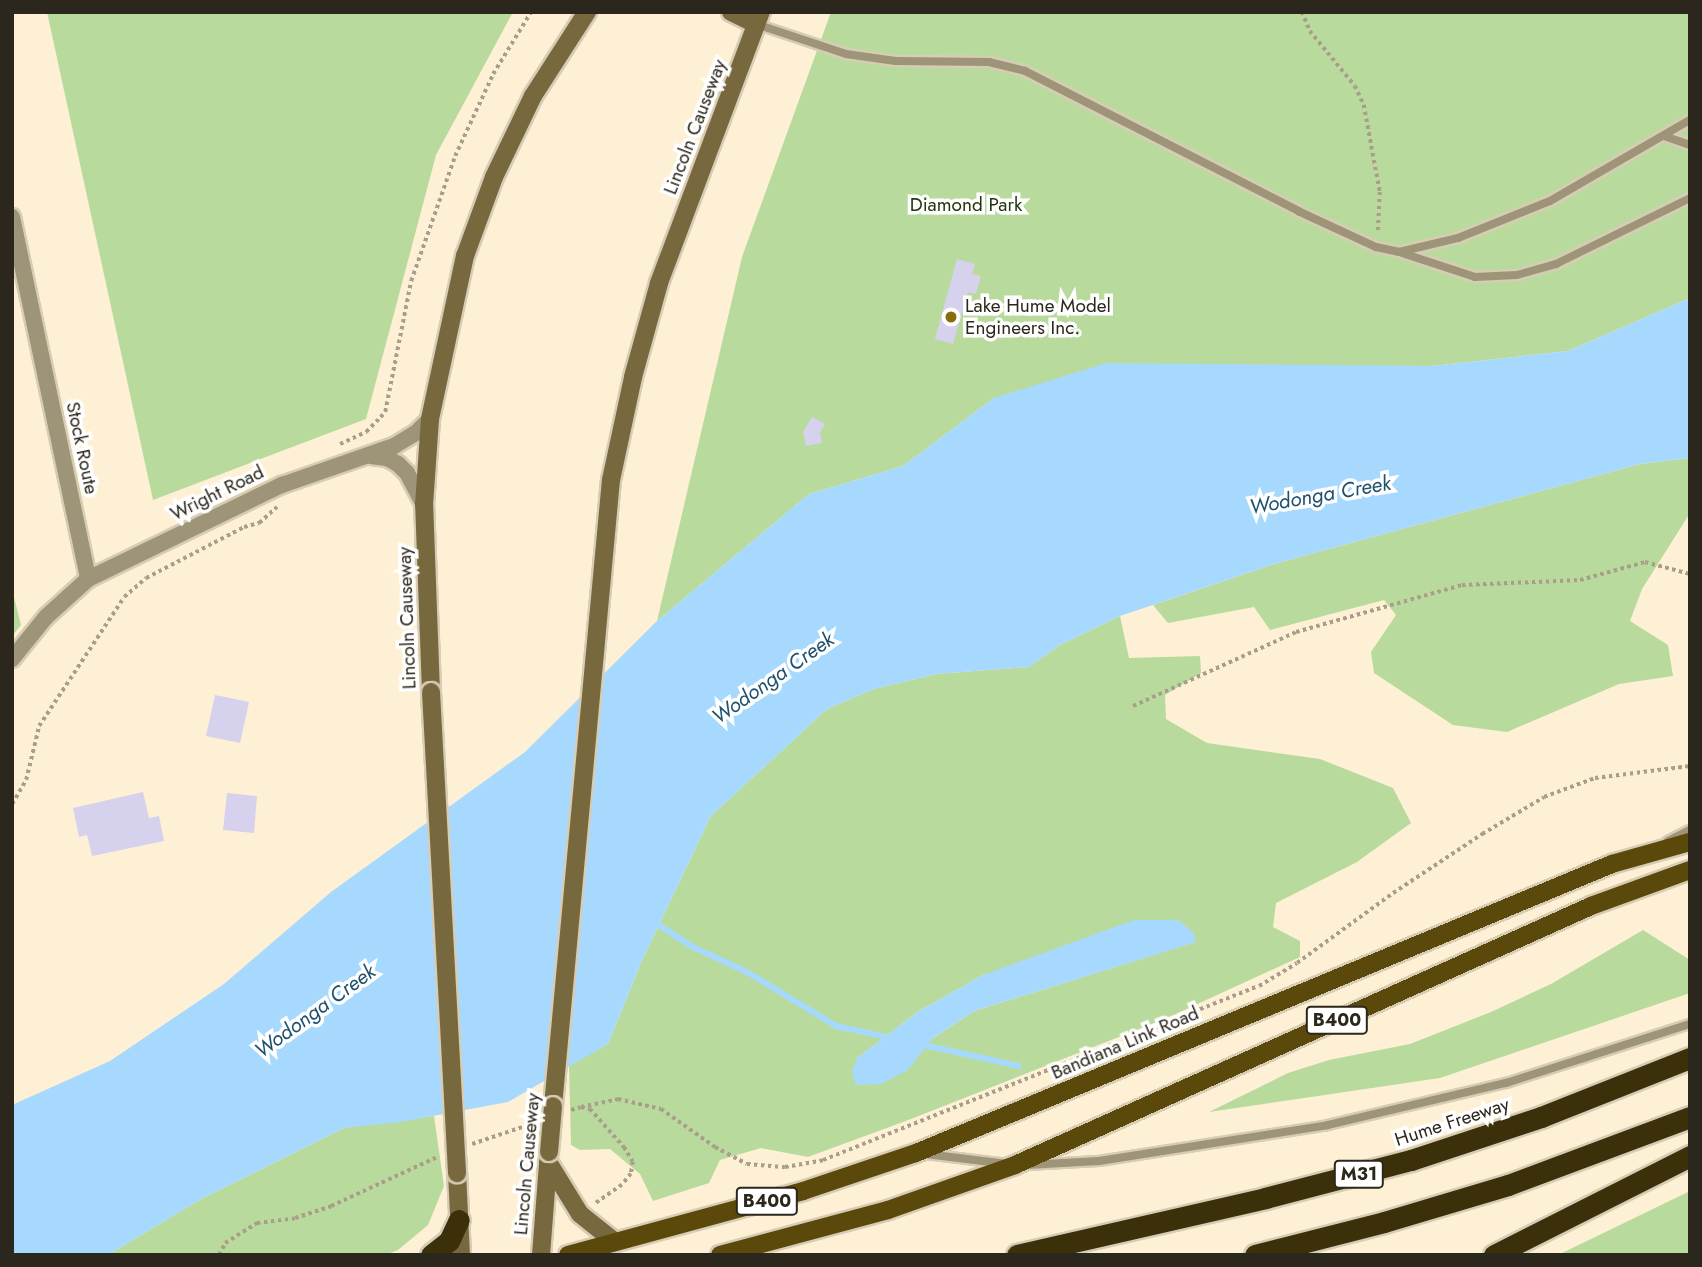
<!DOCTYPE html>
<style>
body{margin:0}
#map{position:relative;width:1702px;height:1267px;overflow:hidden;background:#fdf0d5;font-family:Jost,sans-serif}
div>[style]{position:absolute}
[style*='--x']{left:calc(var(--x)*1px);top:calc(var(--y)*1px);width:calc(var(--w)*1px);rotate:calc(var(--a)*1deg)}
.green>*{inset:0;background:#b9da9d}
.water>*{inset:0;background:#a6d9fd}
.stream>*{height:6px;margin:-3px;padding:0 3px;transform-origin:3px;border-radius:3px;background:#a6d9fd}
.building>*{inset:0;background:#d6d1ed}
.path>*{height:3.5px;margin-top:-1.75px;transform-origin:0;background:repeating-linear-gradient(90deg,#a89e8a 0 3.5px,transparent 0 7px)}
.roads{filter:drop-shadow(2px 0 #d7ccb4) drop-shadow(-2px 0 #d7ccb4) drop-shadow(0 2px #d7ccb4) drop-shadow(0 -2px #d7ccb4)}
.lane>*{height:8px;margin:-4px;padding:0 4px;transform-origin:4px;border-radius:4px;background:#9e9478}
.street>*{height:16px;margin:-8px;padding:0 8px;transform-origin:8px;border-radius:8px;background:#9e9478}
.secondary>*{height:18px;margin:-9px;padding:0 9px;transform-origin:9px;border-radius:9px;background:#77683e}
.primary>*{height:18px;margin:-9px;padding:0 9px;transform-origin:9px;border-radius:9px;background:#5b490c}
.highway>*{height:21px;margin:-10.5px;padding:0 10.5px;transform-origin:10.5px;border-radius:10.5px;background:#3c300b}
.bridges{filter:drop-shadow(2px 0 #d7ccb4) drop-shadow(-2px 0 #d7ccb4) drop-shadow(0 2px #d7ccb4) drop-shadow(0 -2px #d7ccb4)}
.secondary-bridge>*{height:18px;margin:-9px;padding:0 9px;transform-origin:9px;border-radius:9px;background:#77683e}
.dots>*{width:19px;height:19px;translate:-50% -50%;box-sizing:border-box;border:4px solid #fff;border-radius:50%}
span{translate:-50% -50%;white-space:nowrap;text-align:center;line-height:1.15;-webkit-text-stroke:7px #fff;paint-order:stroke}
.shield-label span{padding:2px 5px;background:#fff;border:2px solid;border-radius:5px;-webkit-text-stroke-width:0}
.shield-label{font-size:18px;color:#2c271d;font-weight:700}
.street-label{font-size:19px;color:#2c271d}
.park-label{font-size:19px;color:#22370a}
.poi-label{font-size:19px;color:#2c271d}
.left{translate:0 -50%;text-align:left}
.water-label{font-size:21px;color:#1f506e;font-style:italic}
.frame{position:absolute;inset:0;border:14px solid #2c271d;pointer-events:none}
</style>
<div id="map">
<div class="green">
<div style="clip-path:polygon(47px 12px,513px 12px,436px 155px,366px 419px,153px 500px)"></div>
<div style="clip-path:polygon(831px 12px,1690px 12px,1690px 298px,1568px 351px,1432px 366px,994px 398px,903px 466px,809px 494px,657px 621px,742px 257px)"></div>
<div style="clip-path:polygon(1690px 458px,1690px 513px,1642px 589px,1630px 621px,1668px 645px,1673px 676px,1619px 684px,1507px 732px,1453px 725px,1374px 673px,1371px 652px,1396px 615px,1384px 600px,1270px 630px,1254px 607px,1168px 623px,1153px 605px,1274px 564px,1640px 464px)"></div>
<div style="clip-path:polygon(12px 589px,21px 625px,12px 636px)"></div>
<div style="clip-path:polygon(evenodd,1120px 616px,1129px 658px,1200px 656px,1201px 673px,1165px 695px,1166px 719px,1207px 743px,1320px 759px,1393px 788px,1411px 823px,1357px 862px,1276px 903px,1273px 927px,1300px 941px,1300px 957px,1167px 1018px,911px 1119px,808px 1157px,761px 1148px,720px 1160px,709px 1183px,653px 1201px,640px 1174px,610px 1149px,580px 1150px,571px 1145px,569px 1065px,608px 1044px,643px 958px,711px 816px,827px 709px,874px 689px,936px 674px,1029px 667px,1060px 645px,1120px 616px,1195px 942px,974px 1011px,932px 1039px,857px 1058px,919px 1011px,983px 975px,1195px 942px)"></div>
<div style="clip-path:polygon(1643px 930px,1690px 960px,1690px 993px,1440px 1078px,1209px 1112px,1288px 1073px,1329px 1060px,1410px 1044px,1491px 1012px,1551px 984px)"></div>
<div style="clip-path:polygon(434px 1116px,444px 1186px,428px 1225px,398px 1250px,385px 1255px,108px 1255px,201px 1199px,344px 1128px)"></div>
<div style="clip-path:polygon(1690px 1191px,1690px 1255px,1558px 1255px)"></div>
</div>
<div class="water">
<div style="clip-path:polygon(1690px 298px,1690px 458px,1640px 464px,1274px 564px,1120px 616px,1060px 645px,1029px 667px,936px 674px,874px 689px,827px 709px,711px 816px,643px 958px,608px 1044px,508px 1102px,400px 1122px,344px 1128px,201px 1199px,108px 1255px,12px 1255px,12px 1105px,110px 1061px,224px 984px,331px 892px,525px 752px,657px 621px,809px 494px,903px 466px,994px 398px,1106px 363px,1432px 366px,1568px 351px)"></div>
<div style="clip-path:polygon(1134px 920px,1178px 920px,1193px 932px,1196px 942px,974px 1011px,932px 1039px,908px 1070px,881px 1084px,856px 1085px,852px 1072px,857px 1058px,919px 1011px,983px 975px)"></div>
</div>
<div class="stream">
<div style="--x:654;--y:922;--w:46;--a:32.7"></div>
<div style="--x:693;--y:947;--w:60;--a:24.8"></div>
<div style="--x:747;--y:972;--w:104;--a:31.2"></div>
<div style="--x:836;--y:1026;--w:56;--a:12.3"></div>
<div style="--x:919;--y:1044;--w:102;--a:12.4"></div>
</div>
<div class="building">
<div style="clip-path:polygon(957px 259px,975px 264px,972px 274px,981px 276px,976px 294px,968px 292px,953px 344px,935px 339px)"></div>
<div style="clip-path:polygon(812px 417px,825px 424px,820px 433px,822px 443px,806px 446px,803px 432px)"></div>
<div style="clip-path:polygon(215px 695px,249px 702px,240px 743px,206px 736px)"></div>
<div style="clip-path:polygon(143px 792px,149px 818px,159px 816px,164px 841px,92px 856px,87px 835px,79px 837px,73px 808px)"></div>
<div style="clip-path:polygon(227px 793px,257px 796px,254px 833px,223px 830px)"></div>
</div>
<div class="path">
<div style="--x:1302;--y:12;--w:21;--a:67"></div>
<div style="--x:1310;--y:31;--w:71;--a:50.7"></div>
<div style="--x:1355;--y:86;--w:21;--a:65"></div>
<div style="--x:1364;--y:105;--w:88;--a:79.6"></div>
<div style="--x:1380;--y:192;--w:42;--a:92.7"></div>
<div style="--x:340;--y:444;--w:29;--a:-25"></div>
<div style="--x:366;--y:432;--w:28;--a:-46"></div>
<div style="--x:385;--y:412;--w:134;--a:-78.8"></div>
<div style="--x:411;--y:281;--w:133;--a:-70.6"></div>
<div style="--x:455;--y:156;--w:90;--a:-65.1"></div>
<div style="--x:493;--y:74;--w:73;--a:-58.5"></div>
<div style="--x:1133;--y:706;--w:179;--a:-24.4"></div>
<div style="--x:1296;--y:632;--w:173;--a:-15.8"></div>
<div style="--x:1462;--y:585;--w:118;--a:-2.4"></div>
<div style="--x:1580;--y:580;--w:67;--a:-15.5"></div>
<div style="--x:1645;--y:562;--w:47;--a:14.9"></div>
<div style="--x:12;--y:804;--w:28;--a:-60"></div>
<div style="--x:26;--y:780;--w:56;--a:-76.5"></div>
<div style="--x:39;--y:726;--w:154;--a:-56.6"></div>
<div style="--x:124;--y:597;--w:29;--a:-41"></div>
<div style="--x:146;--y:578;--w:110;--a:-27.5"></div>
<div style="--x:244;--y:527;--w:16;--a:-15"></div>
<div style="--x:259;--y:523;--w:24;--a:-42"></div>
<div style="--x:581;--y:1107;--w:38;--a:-12"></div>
<div style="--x:618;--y:1099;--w:44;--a:13.1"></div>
<div style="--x:661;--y:1109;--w:66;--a:35.1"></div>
<div style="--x:715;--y:1147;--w:36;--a:28"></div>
<div style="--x:747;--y:1164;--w:38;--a:5"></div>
<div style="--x:785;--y:1167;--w:39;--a:-10"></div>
<div style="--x:823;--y:1160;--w:469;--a:-21.8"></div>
<div style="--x:1259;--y:986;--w:44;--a:-31.2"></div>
<div style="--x:1297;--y:963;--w:119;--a:-36.1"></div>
<div style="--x:1393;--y:893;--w:107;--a:-33.5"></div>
<div style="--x:1482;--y:834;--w:72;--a:-30.8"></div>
<div style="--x:1544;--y:797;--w:54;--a:-20.4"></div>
<div style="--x:1595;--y:778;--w:96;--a:-7.2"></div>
<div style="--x:571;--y:1110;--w:10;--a:-17"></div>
<div style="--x:581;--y:1107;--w:9;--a:13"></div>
<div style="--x:590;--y:1109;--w:51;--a:48.2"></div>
<div style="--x:624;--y:1147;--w:17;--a:59"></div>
<div style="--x:633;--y:1162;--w:12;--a:99"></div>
<div style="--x:631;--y:1174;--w:14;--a:129"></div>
<div style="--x:622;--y:1185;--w:32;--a:145"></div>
<div style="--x:472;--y:1144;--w:65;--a:-18.7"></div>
<div style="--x:219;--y:1255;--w:13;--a:-63"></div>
<div style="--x:225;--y:1243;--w:38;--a:-32"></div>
<div style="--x:257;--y:1223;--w:38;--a:-7"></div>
<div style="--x:295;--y:1218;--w:38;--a:-18"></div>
<div style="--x:331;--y:1206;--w:119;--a:-24.8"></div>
</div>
<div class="roads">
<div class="lane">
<div style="--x:756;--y:24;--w:95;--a:18.4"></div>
<div style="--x:846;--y:54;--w:50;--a:8"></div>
<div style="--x:896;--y:61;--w:93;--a:0.6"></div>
<div style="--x:989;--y:62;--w:37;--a:14"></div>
<div style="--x:1025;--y:71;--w:307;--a:27.1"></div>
<div style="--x:1298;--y:211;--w:86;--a:24.8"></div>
<div style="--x:1376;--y:247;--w:24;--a:12"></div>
<div style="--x:1399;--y:252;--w:61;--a:-13.3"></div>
<div style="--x:1458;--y:238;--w:99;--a:-21.9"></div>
<div style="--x:1550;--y:201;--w:162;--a:-30.1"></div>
<div style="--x:1664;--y:136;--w:28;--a:19"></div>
<div style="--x:1402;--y:253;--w:77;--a:18.2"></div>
<div style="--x:1475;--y:277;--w:42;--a:-2.7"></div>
<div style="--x:1517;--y:275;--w:41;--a:-15.8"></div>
<div style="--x:1556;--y:264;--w:149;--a:-26.2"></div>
<div style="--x:1668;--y:841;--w:25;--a:-27"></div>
<div style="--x:926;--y:1154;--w:82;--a:7"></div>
<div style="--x:1027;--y:1165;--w:72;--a:-3.2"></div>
<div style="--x:1099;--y:1161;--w:232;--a:-8.9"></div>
<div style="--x:1328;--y:1125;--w:183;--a:-13.3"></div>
<div style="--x:1506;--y:1083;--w:193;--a:-17.8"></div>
</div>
<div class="street">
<div style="--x:12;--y:217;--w:370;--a:78.1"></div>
<div style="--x:371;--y:456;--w:16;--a:7"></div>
<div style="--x:387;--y:458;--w:13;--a:29"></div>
<div style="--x:398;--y:464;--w:13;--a:45"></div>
<div style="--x:407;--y:473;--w:36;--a:62"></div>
<div style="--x:12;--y:659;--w:54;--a:-51"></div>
<div style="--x:46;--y:617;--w:57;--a:-42.1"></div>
<div style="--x:88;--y:579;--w:216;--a:-25.9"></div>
<div style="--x:282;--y:485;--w:119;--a:-19.2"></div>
<div style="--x:394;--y:446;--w:26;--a:-31"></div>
<div style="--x:416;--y:433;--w:20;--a:-45"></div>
</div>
<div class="secondary">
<div style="--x:731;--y:12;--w:28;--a:26"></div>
<div style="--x:431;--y:692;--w:187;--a:-92.1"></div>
<div style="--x:424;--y:505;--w:86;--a:-86"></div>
<div style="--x:430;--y:419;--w:167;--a:-77.9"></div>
<div style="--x:465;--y:256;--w:84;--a:-69.8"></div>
<div style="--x:494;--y:177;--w:90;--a:-64.3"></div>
<div style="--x:533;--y:96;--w:100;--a:-57.3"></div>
<div style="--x:553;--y:1106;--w:629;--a:-84.71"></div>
<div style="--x:611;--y:480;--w:105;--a:-77.9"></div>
<div style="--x:633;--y:377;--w:98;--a:-74.5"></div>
<div style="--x:659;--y:283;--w:290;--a:-69.4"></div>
<div style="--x:548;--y:1162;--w:61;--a:58.4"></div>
<div style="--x:580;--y:1214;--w:45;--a:38.7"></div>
<div style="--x:457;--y:1173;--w:82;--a:87.2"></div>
<div style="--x:541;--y:1255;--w:92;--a:-85.6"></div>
</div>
<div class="primary">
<div style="--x:568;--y:1255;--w:244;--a:-15.2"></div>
<div style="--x:803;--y:1191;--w:119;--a:-18.6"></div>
<div style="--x:916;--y:1153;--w:754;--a:-22.55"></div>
<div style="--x:1612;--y:864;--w:81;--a:-15.8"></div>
<div style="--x:720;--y:1255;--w:174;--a:-15"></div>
<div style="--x:888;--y:1210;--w:135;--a:-19.5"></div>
<div style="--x:1015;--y:1165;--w:632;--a:-24.21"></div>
<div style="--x:1591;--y:906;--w:105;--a:-20"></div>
</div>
<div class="highway">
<div style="--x:431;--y:1255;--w:23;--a:-38"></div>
<div style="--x:449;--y:1241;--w:23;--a:-65"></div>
<div style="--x:1017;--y:1255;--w:254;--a:-12.9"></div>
<div style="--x:1265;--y:1198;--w:151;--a:-14.6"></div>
<div style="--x:1411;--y:1160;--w:137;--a:-18.3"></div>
<div style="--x:1541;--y:1117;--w:160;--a:-21.6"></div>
<div style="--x:1255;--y:1255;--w:133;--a:-14.3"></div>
<div style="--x:1384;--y:1222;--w:129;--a:-16.6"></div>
<div style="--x:1508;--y:1185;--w:194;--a:-20.5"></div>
<div style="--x:1494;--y:1255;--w:220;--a:-26.8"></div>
</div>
</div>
<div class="bridges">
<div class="secondary-bridge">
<div style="--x:431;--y:692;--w:482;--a:86.9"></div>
<div style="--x:549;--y:1152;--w:46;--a:-85"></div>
</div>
</div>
<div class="dots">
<div style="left:951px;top:317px;background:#896d0d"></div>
</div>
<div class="shield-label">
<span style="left:1337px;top:1020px">B400</span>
<span style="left:1359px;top:1174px">M31</span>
<span style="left:767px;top:1201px">B400</span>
</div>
<div class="street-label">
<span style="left:695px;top:127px;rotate:-69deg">Lincoln Causeway</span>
<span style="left:82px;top:448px;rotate:78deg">Stock Route</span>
<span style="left:217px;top:493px;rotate:-26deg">Wright Road</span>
<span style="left:407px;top:618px;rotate:-92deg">Lincoln Causeway</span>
<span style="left:1125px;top:1043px;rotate:-23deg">Bandiana Link Road</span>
<span style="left:1452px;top:1122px;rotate:-18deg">Hume Freeway</span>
<span style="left:527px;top:1164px;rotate:-85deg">Lincoln Causeway</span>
</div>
<div class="park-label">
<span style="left:966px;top:205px">Diamond Park</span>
</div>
<div class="poi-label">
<span class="left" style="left:965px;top:317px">Lake Hume Model<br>Engineers Inc.</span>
</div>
<div class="water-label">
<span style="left:1320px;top:495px;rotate:-10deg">Wodonga Creek</span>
<span style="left:773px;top:678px;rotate:-35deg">Wodonga Creek</span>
<span style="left:315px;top:1011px;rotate:-36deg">Wodonga Creek</span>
</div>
<div class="frame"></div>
</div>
